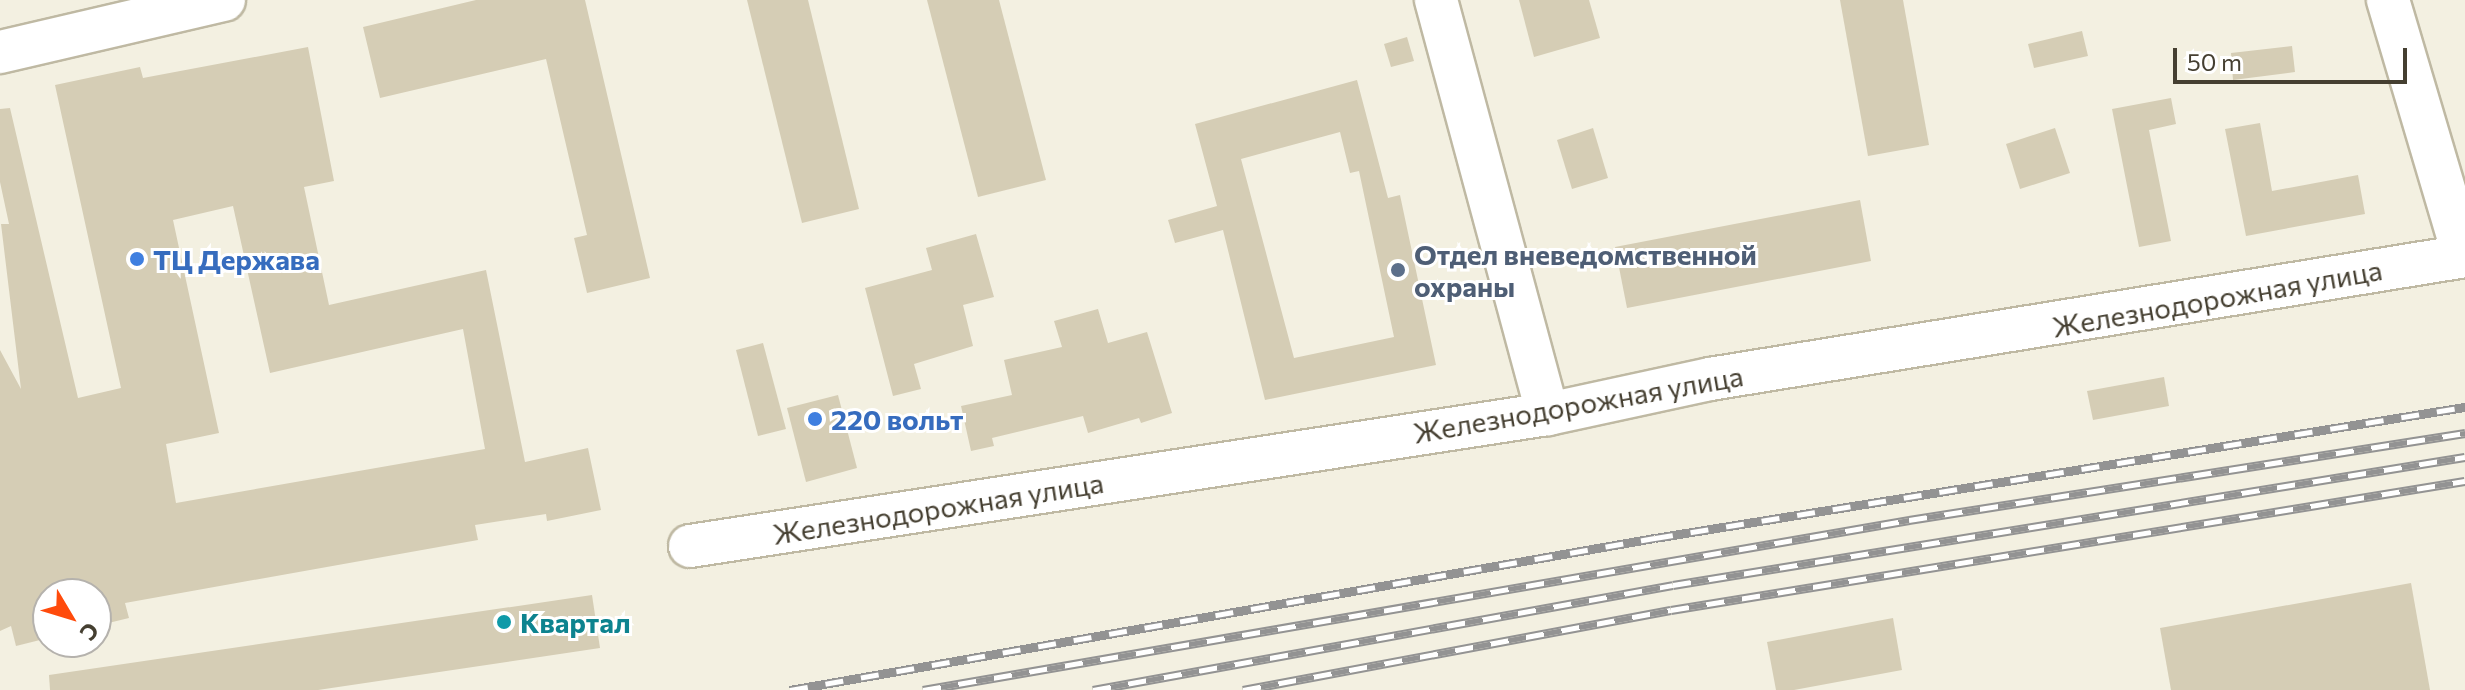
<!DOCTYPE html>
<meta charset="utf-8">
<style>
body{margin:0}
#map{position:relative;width:2465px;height:690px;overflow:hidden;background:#f3f0e1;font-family:Commissioner,sans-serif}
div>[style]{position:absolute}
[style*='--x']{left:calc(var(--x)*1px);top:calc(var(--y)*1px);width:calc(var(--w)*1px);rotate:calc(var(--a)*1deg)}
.building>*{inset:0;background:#d5cdb5}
.roads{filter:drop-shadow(2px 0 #bfb9a3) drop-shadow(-2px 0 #bfb9a3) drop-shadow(0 2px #bfb9a3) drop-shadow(0 -2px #bfb9a3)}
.minor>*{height:42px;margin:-21px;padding:0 21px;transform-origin:21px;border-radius:21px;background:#fff}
.rail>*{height:9px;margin-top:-4.5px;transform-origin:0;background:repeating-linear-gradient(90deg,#fff 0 18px,#939393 0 36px);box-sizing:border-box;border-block:2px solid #939393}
.dots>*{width:22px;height:22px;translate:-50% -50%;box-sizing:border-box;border:4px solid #fff;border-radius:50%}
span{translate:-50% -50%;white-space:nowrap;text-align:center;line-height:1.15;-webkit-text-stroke:6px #fff;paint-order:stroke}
.service-label{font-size:28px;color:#4e5e75;font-weight:700}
.left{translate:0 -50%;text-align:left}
.shop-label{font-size:28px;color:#366cbe;font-weight:700}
.street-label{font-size:28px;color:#453f31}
.culture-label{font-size:28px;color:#0d838f;font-weight:700}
.north{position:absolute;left:32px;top:578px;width:80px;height:80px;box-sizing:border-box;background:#fff;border:2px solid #b5b2ad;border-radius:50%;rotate:128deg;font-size:22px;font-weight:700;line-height:32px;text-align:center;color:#453f31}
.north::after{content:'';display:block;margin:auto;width:28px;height:36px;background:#ff4b0c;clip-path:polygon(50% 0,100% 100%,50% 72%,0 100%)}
.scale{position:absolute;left:2173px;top:48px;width:234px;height:36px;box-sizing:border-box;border:4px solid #453f31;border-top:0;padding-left:10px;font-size:24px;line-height:28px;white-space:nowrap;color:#453f31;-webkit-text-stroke:6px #fff;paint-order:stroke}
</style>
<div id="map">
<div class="building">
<div style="clip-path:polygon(476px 0,585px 0,650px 278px,587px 293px,574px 238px,587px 235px,546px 59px,380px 98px,363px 27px)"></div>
<div style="clip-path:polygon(747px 0,808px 0,859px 209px,802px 223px)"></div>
<div style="clip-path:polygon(927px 0,999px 0,1046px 180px,978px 197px)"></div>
<div style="clip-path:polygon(1519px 0,1589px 0,1600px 38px,1534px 57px)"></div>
<div style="clip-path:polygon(1840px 0,1903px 0,1929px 145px,1868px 156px)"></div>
<div style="clip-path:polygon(2082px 31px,2088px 56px,2034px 68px,2028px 44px)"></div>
<div style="clip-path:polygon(1407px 37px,1414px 61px,1391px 67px,1384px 44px)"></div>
<div style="clip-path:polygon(2292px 46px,2295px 72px,2233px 80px,2231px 53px)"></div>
<div style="clip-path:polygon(evenodd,308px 47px,334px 181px,304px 187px,329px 305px,486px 270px,525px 462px,588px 448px,601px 510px,547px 521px,546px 514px,475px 525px,478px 540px,125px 603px,129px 618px,96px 626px,96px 594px,48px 594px,48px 638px,16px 646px,11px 626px,0 631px,0 350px,21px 389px,1px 224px,9px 224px,0 182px,0 109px,10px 108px,78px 398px,121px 388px,55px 85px,140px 67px,143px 78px,308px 47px,233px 206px,270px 373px,463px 329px,485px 449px,176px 503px,166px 444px,219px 433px,173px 220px,233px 206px)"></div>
<div style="clip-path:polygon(evenodd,1357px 80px,1388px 198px,1400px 195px,1436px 365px,1265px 400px,1223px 230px,1175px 243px,1168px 220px,1217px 206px,1195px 124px,1357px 80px,1340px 132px,1350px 173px,1359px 171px,1394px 337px,1294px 358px,1241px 159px,1340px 132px)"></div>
<div style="clip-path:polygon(2171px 98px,2176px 124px,2149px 130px,2171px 241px,2139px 247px,2112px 109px)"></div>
<div style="clip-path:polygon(2260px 123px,2272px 191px,2358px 175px,2365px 214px,2246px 236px,2225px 129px)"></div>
<div style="clip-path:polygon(1593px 128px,1608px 178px,1572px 189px,1557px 140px)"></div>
<div style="clip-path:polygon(2055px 128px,2070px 173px,2020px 189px,2006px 144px)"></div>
<div style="clip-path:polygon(1860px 200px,1871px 261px,1627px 308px,1615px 247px)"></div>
<div style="clip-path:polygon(976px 234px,994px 297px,963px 305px,973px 346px,914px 364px,921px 389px,893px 396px,865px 288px,932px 270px,926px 248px)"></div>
<div style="clip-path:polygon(1098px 309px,1108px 343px,1147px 332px,1172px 413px,1141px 423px,1139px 418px,1088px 433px,1083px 416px,992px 438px,994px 446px,971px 451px,961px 406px,1012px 395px,1004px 360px,1062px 347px,1054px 321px)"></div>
<div style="clip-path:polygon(763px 343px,786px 429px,758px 436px,736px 350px)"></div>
<div style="clip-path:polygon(2164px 377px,2169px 406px,2093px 420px,2087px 391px)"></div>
<div style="clip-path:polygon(838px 395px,857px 468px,806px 482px,787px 408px)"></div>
<div style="clip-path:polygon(2411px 583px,2430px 690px,2171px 690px,2160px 628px)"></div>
<div style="clip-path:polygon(592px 595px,600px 648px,318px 690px,50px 690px,49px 675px)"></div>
<div style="clip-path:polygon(1893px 618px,1902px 670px,1794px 690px,1776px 690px,1767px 642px)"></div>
</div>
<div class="roads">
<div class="minor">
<div style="--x:1436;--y:0;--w:429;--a:74.9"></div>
<div style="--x:2388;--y:0;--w:267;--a:73.5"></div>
<div style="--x:0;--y:52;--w:230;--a:-13.1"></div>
<div style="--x:690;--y:546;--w:868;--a:-8.75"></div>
<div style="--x:1548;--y:414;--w:166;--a:-12.2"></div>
<div style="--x:1710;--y:379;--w:765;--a:-9.25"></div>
</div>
</div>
<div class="rail">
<div style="--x:790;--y:690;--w:878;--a:-9.97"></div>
<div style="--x:1655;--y:538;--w:821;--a:-9.19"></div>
<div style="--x:923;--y:690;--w:1001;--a:-9.78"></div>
<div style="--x:1909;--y:520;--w:563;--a:-8.89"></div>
<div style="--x:1093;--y:690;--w:589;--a:-10.26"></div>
<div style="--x:1673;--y:585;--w:802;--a:-9.18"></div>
<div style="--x:1243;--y:690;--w:435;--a:-10.6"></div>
<div style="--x:1671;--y:610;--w:804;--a:-9.23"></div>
</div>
<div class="dots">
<div style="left:137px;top:259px;background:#3f7fe0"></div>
<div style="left:1398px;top:270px;background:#5c6f8a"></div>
<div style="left:815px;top:419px;background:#3f7fe0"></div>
<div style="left:504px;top:622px;background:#0f9aa8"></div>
</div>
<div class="service-label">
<span class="left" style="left:1414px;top:270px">Отдел вневедомственной<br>охраны</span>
</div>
<div class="shop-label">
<span class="left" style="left:153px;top:259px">ТЦ Держава</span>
<span class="left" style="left:831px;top:419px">220 вольт</span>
</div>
<div class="street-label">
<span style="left:2217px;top:298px;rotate:-10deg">Железнодорожная улица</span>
<span style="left:1578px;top:404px;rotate:-10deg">Железнодорожная улица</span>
<span style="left:938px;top:508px;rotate:-9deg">Железнодорожная улица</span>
</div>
<div class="culture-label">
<span class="left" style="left:520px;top:622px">Квартал</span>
</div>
<div class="north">С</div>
<div class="scale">50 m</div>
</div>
